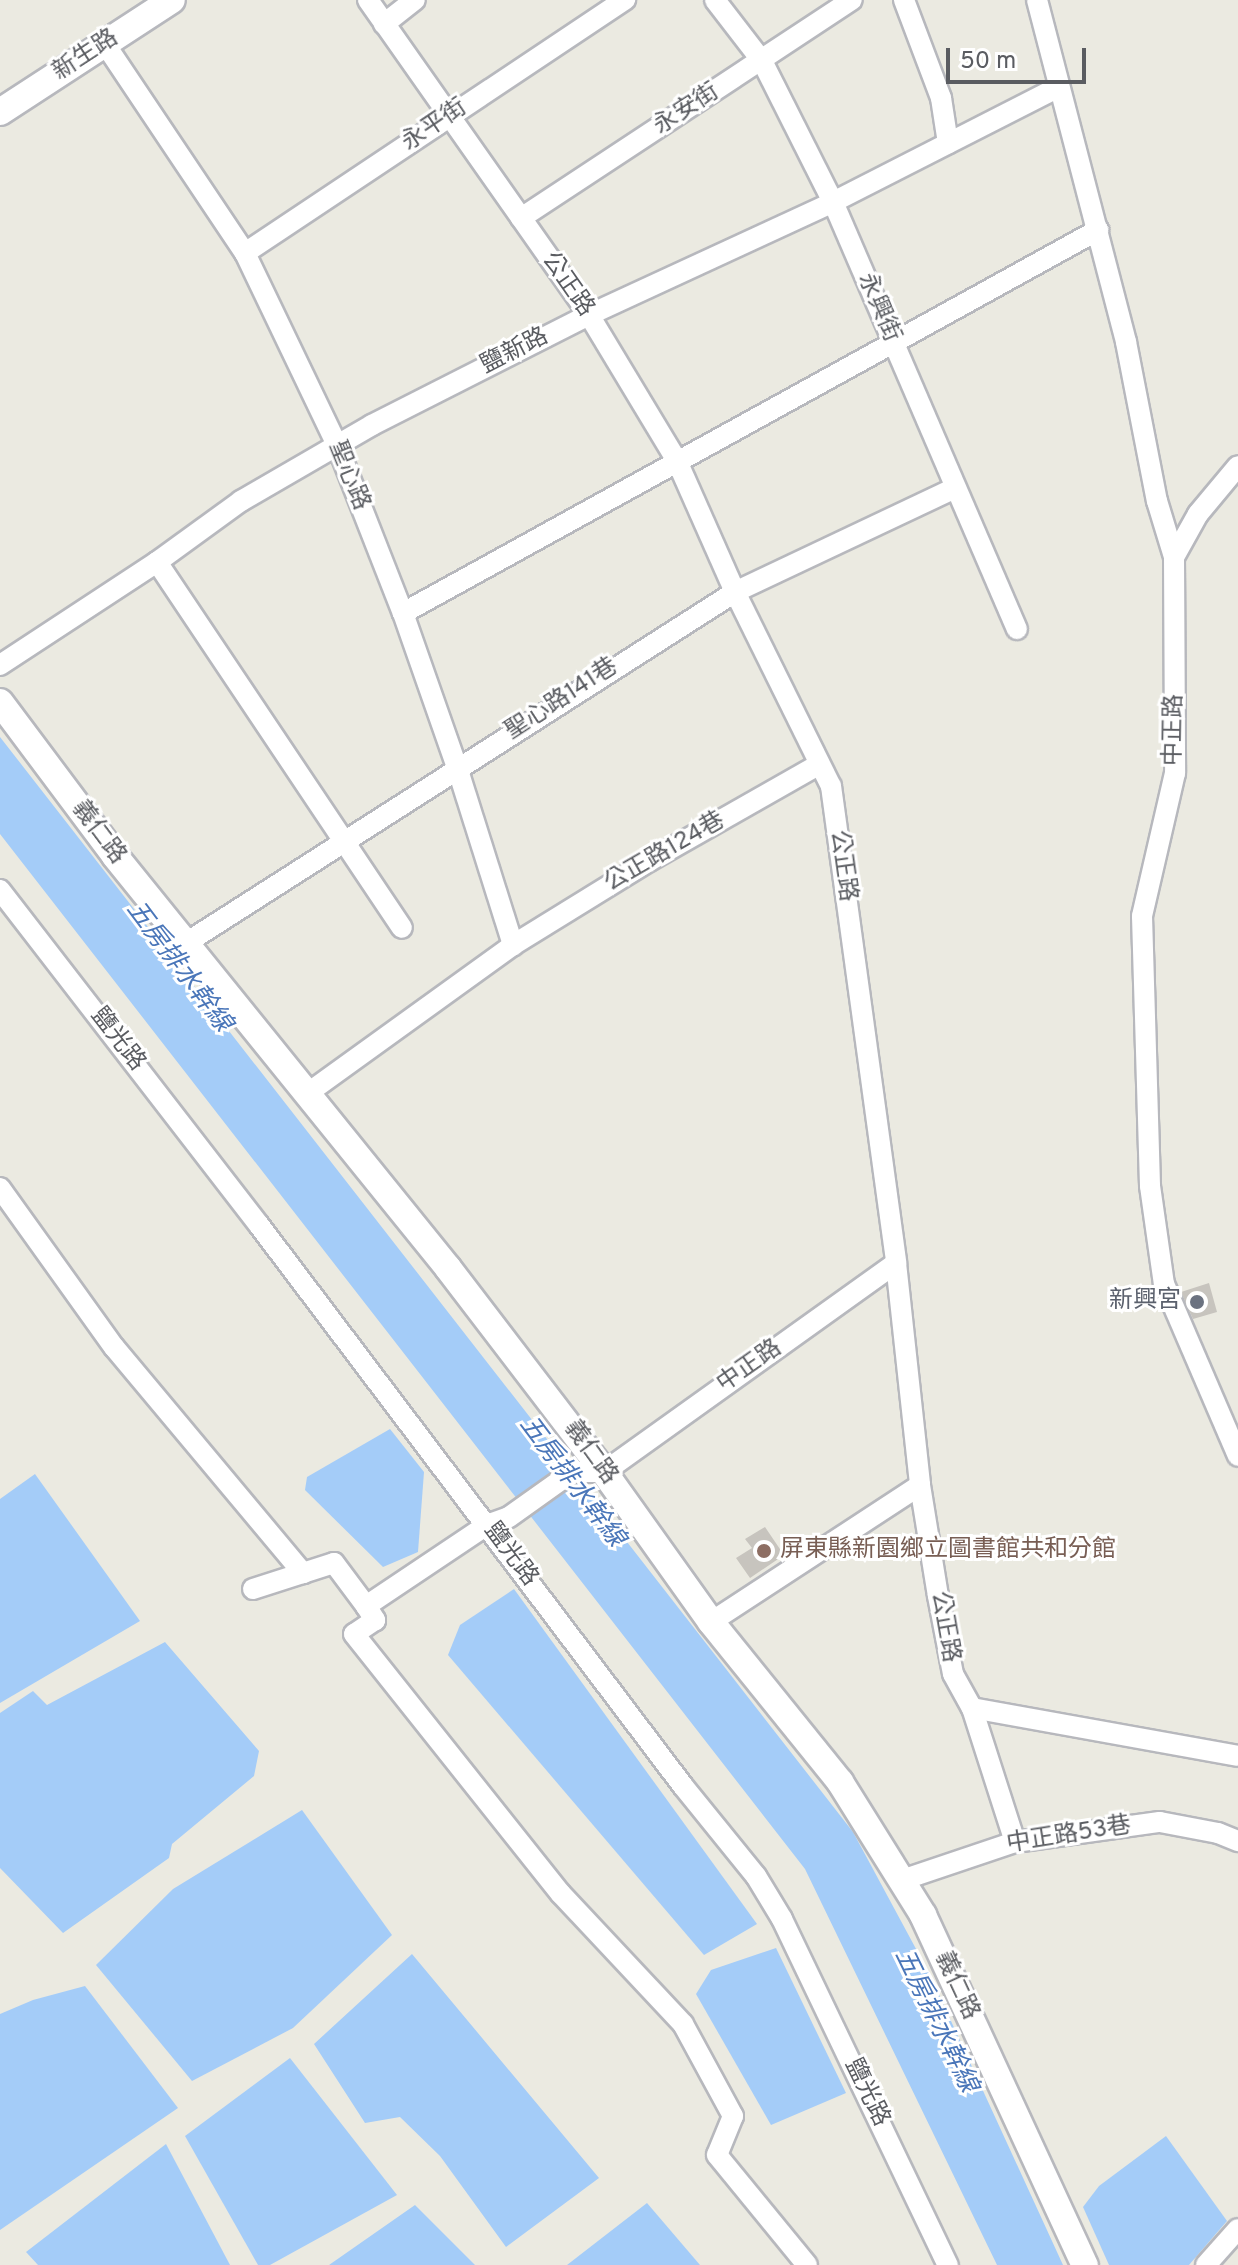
<!DOCTYPE html>
<meta charset="utf-8">
<style>
body{margin:0}
#map{position:relative;width:1238px;height:2265px;overflow:hidden;background:#ebeae1;font-family:Overpass,"Noto Sans TC",sans-serif}
div>[style]{position:absolute}
[style*='--x']{left:calc(var(--x)*1px);top:calc(var(--y)*1px);width:calc(var(--w)*1px);rotate:calc(var(--a)*1deg)}
.water>*{inset:0;background:#a4ccf8}
.building>*{inset:0;background:#c7c4be}
.roads{filter:drop-shadow(2px 0 #b7b8bd) drop-shadow(-2px 0 #b7b8bd) drop-shadow(0 2px #b7b8bd) drop-shadow(0 -2px #b7b8bd)}
.minor>*{height:20px;margin:-10px;padding:0 10px;transform-origin:10px;border-radius:10px;background:#fff}
.tertiary>*{height:26px;margin:-13px;padding:0 13px;transform-origin:13px;border-radius:13px;background:#fff}
.dots>*{width:22px;height:22px;translate:-50% -50%;box-sizing:border-box;border:4px solid #fff;border-radius:50%}
span{translate:-50% -50%;white-space:nowrap;text-align:center;line-height:1.15;-webkit-text-stroke:6px #fff;paint-order:stroke}
.street-label{font-size:24px;color:#5a5c61}
.worship-label{font-size:24px;color:#5b616d}
.right{translate:-100% -50%;text-align:right}
.education-label{font-size:24px;color:#785e54}
.left{translate:0 -50%;text-align:left}
.water-label{font-size:26px;color:#4a76b9;font-style:italic}
.scale{position:absolute;left:946px;top:48px;width:140px;height:36px;box-sizing:border-box;border:4px solid #5a5c61;border-top:0;padding-left:10px;font-size:24px;line-height:28px;white-space:nowrap;color:#5a5c61;-webkit-text-stroke:6px #fff;paint-order:stroke}
</style>
<div id="map">
<div class="water">
<div style="clip-path:polygon(0 737px,853px 1832px,929px 1973px,1063px 2265px,997px 2265px,805px 1869px,0 834px)"></div>
<div style="clip-path:polygon(390px 1429px,424px 1472px,418px 1552px,383px 1567px,305px 1490px,307px 1477px)"></div>
<div style="clip-path:polygon(35px 1474px,140px 1621px,0 1703px,0 1499px)"></div>
<div style="clip-path:polygon(514px 1589px,757px 1924px,704px 1955px,448px 1655px,460px 1625px)"></div>
<div style="clip-path:polygon(165px 1642px,259px 1751px,254px 1776px,172px 1844px,169px 1858px,63px 1933px,0 1868px,0 1713px,33px 1691px,47px 1705px)"></div>
<div style="clip-path:polygon(302px 1810px,392px 1935px,293px 2028px,192px 2081px,96px 1965px,173px 1889px)"></div>
<div style="clip-path:polygon(776px 1948px,846px 2093px,771px 2125px,696px 1994px,711px 1970px)"></div>
<div style="clip-path:polygon(412px 1954px,599px 2178px,506px 2247px,440px 2156px,400px 2117px,365px 2123px,314px 2044px)"></div>
<div style="clip-path:polygon(85px 1986px,178px 2108px,0 2230px,0 2014px,33px 2000px)"></div>
<div style="clip-path:polygon(290px 2058px,397px 2195px,270px 2265px,258px 2265px,185px 2136px)"></div>
<div style="clip-path:polygon(1166px 2136px,1227px 2221px,1189px 2265px,1109px 2265px,1083px 2207px,1099px 2186px)"></div>
<div style="clip-path:polygon(166px 2144px,230px 2265px,38px 2265px,26px 2252px)"></div>
<div style="clip-path:polygon(647px 2203px,700px 2265px,567px 2265px)"></div>
<div style="clip-path:polygon(415px 2205px,475px 2265px,328px 2265px,329px 2265px)"></div>
</div>
<div class="building">
<div style="clip-path:polygon(1209px 1283px,1217px 1312px,1193px 1319px,1181px 1292px)"></div>
<div style="clip-path:polygon(765px 1527px,784px 1555px,750px 1578px,736px 1558px,752px 1548px,745px 1539px)"></div>
</div>
<div class="roads">
<div class="minor">
<div style="--x:368;--y:0;--w:385;--a:54.9"></div>
<div style="--x:589;--y:315;--w:170;--a:58.9"></div>
<div style="--x:677;--y:461;--w:143;--a:66.1"></div>
<div style="--x:735;--y:592;--w:216;--a:63.7"></div>
<div style="--x:831;--y:786;--w:481;--a:82.2"></div>
<div style="--x:896;--y:1263;--w:223;--a:83.8"></div>
<div style="--x:920;--y:1485;--w:112;--a:80.8"></div>
<div style="--x:938;--y:1596;--w:79;--a:79.1"></div>
<div style="--x:953;--y:1674;--w:39;--a:61"></div>
<div style="--x:972;--y:1708;--w:141;--a:72.2"></div>
<div style="--x:715;--y:0;--w:77;--a:52.4"></div>
<div style="--x:762;--y:61;--w:158;--a:63.3"></div>
<div style="--x:833;--y:202;--w:465;--a:66.7"></div>
<div style="--x:904;--y:0;--w:105;--a:69.3"></div>
<div style="--x:941;--y:98;--w:46;--a:81.2"></div>
<div style="--x:1037;--y:0;--w:353;--a:75.4"></div>
<div style="--x:1126;--y:342;--w:162;--a:79"></div>
<div style="--x:1157;--y:501;--w:59;--a:73.1"></div>
<div style="--x:1174;--y:557;--w:216;--a:89.7"></div>
<div style="--x:1175;--y:773;--w:147;--a:103"></div>
<div style="--x:1142;--y:916;--w:270;--a:88.3"></div>
<div style="--x:1150;--y:1186;--w:99;--a:81.9"></div>
<div style="--x:1164;--y:1284;--w:187;--a:66.7"></div>
<div style="--x:384;--y:24;--w:39;--a:-38"></div>
<div style="--x:105;--y:44;--w:252;--a:56.2"></div>
<div style="--x:245;--y:253;--w:213;--a:64.4"></div>
<div style="--x:337;--y:445;--w:180;--a:68.6"></div>
<div style="--x:403;--y:613;--w:163;--a:70.7"></div>
<div style="--x:457;--y:767;--w:187;--a:72.5"></div>
<div style="--x:521;--y:218;--w:396;--a:-33.4"></div>
<div style="--x:245;--y:253;--w:457;--a:-33.7"></div>
<div style="--x:1174;--y:557;--w:49;--a:-60.8"></div>
<div style="--x:1198;--y:514;--w:62;--a:-50.2"></div>
<div style="--x:157;--y:562;--w:440;--a:56.2"></div>
<div style="--x:403;--y:613;--w:794;--a:-28.86"></div>
<div style="--x:0;--y:665;--w:188;--a:-33.3"></div>
<div style="--x:157;--y:562;--w:104;--a:-36"></div>
<div style="--x:241;--y:501;--w:151;--a:-30.1"></div>
<div style="--x:372;--y:425;--w:243;--a:-26.9"></div>
<div style="--x:589;--y:315;--w:269;--a:-24.8"></div>
<div style="--x:833;--y:202;--w:251;--a:-27"></div>
<div style="--x:0;--y:890;--w:423;--a:52.3"></div>
<div style="--x:259;--y:1225;--w:703;--a:52.92"></div>
<div style="--x:683;--y:1786;--w:116;--a:51"></div>
<div style="--x:756;--y:1876;--w:50;--a:58.8"></div>
<div style="--x:782;--y:1919;--w:384;--a:64.4"></div>
<div style="--x:186;--y:943;--w:652;--a:-32.59"></div>
<div style="--x:735;--y:592;--w:243;--a:-25.3"></div>
<div style="--x:308;--y:1093;--w:253;--a:-35.8"></div>
<div style="--x:513;--y:945;--w:160;--a:-31.7"></div>
<div style="--x:649;--y:861;--w:194;--a:-29.6"></div>
<div style="--x:0;--y:1188;--w:196;--a:54.4"></div>
<div style="--x:114;--y:1347;--w:295;--a:50.1"></div>
<div style="--x:253;--y:1589;--w:85;--a:-17.8"></div>
<div style="--x:334;--y:1563;--w:54;--a:53.3"></div>
<div style="--x:366;--y:1606;--w:146;--a:-33.8"></div>
<div style="--x:487;--y:1525;--w:23;--a:-20"></div>
<div style="--x:509;--y:1517;--w:77;--a:-35.5"></div>
<div style="--x:572;--y:1472;--w:32;--a:0"></div>
<div style="--x:604;--y:1472;--w:359;--a:-35.6"></div>
<div style="--x:366;--y:1606;--w:17;--a:57"></div>
<div style="--x:375;--y:1620;--w:25;--a:146"></div>
<div style="--x:354;--y:1634;--w:332;--a:51.5"></div>
<div style="--x:561;--y:1894;--w:178;--a:46.8"></div>
<div style="--x:683;--y:2024;--w:105;--a:61.5"></div>
<div style="--x:733;--y:2116;--w:42;--a:112.3"></div>
<div style="--x:717;--y:2155;--w:142;--a:50.7"></div>
<div style="--x:711;--y:1622;--w:250;--a:-33.2"></div>
<div style="--x:972;--y:1708;--w:270;--a:10.2"></div>
<div style="--x:902;--y:1880;--w:119;--a:-18.6"></div>
<div style="--x:1015;--y:1842;--w:146;--a:-7.9"></div>
<div style="--x:1160;--y:1822;--w:59;--a:10.7"></div>
<div style="--x:1218;--y:1833;--w:22;--a:22"></div>
<div style="--x:1206;--y:2265;--w:48;--a:-48.4"></div>
</div>
<div class="tertiary">
<div style="--x:0;--y:112;--w:205;--a:-33.1"></div>
<div style="--x:0;--y:702;--w:192;--a:53.2"></div>
<div style="--x:115;--y:856;--w:530;--a:51.05"></div>
<div style="--x:448;--y:1268;--w:257;--a:52.6"></div>
<div style="--x:604;--y:1472;--w:184;--a:54.5"></div>
<div style="--x:711;--y:1622;--w:206;--a:51.1"></div>
<div style="--x:840;--y:1782;--w:157;--a:58"></div>
<div style="--x:923;--y:1915;--w:386;--a:65.2"></div>
</div>
</div>
<div class="dots">
<div style="left:1197px;top:1302px;background:#6b7280"></div>
<div style="left:764px;top:1551px;background:#8d6e63"></div>
</div>
<div class="street-label">
<span style="left:86px;top:56px;rotate:-33deg">新生路</span>
<span style="left:687px;top:110px;rotate:-33deg">永安街</span>
<span style="left:435px;top:126px;rotate:-34deg">永平街</span>
<span style="left:567px;top:285px;rotate:55deg">公正路</span>
<span style="left:878px;top:308px;rotate:67deg">永興街</span>
<span style="left:515px;top:352px;rotate:-27deg">鹽新路</span>
<span style="left:348px;top:476px;rotate:68deg">聖心路</span>
<span style="left:562px;top:700px;rotate:-33deg">聖心路141巷</span>
<span style="left:1175px;top:730px;rotate:-89deg">中正路</span>
<span style="left:98px;top:833px;rotate:53deg">義仁路</span>
<span style="left:665px;top:853px;rotate:-30deg">公正路124巷</span>
<span style="left:842px;top:866px;rotate:82deg">公正路</span>
<span style="left:117px;top:1040px;rotate:52deg">鹽光路</span>
<span style="left:750px;top:1367px;rotate:-35deg">中正路</span>
<span style="left:590px;top:1453px;rotate:54deg">義仁路</span>
<span style="left:510px;top:1555px;rotate:53deg">鹽光路</span>
<span style="left:944px;top:1627px;rotate:80deg">公正路</span>
<span style="left:1069px;top:1836px;rotate:-9deg">中正路53巷</span>
<span style="left:956px;top:1986px;rotate:65deg">義仁路</span>
<span style="left:866px;top:2093px;rotate:64deg">鹽光路</span>
</div>
<div class="worship-label">
<span class="right" style="left:1181px;top:1302px">新興宮</span>
</div>
<div class="education-label">
<span class="left" style="left:780px;top:1551px">屏東縣新園鄉立圖書館共和分館</span>
</div>
<div class="water-label">
<span style="left:178px;top:967px;rotate:53deg">五房排水幹線</span>
<span style="left:571px;top:1482px;rotate:53deg">五房排水幹線</span>
<span style="left:935px;top:2021px;rotate:64deg">五房排水幹線</span>
</div>
<div class="scale">50 m</div>
</div>
